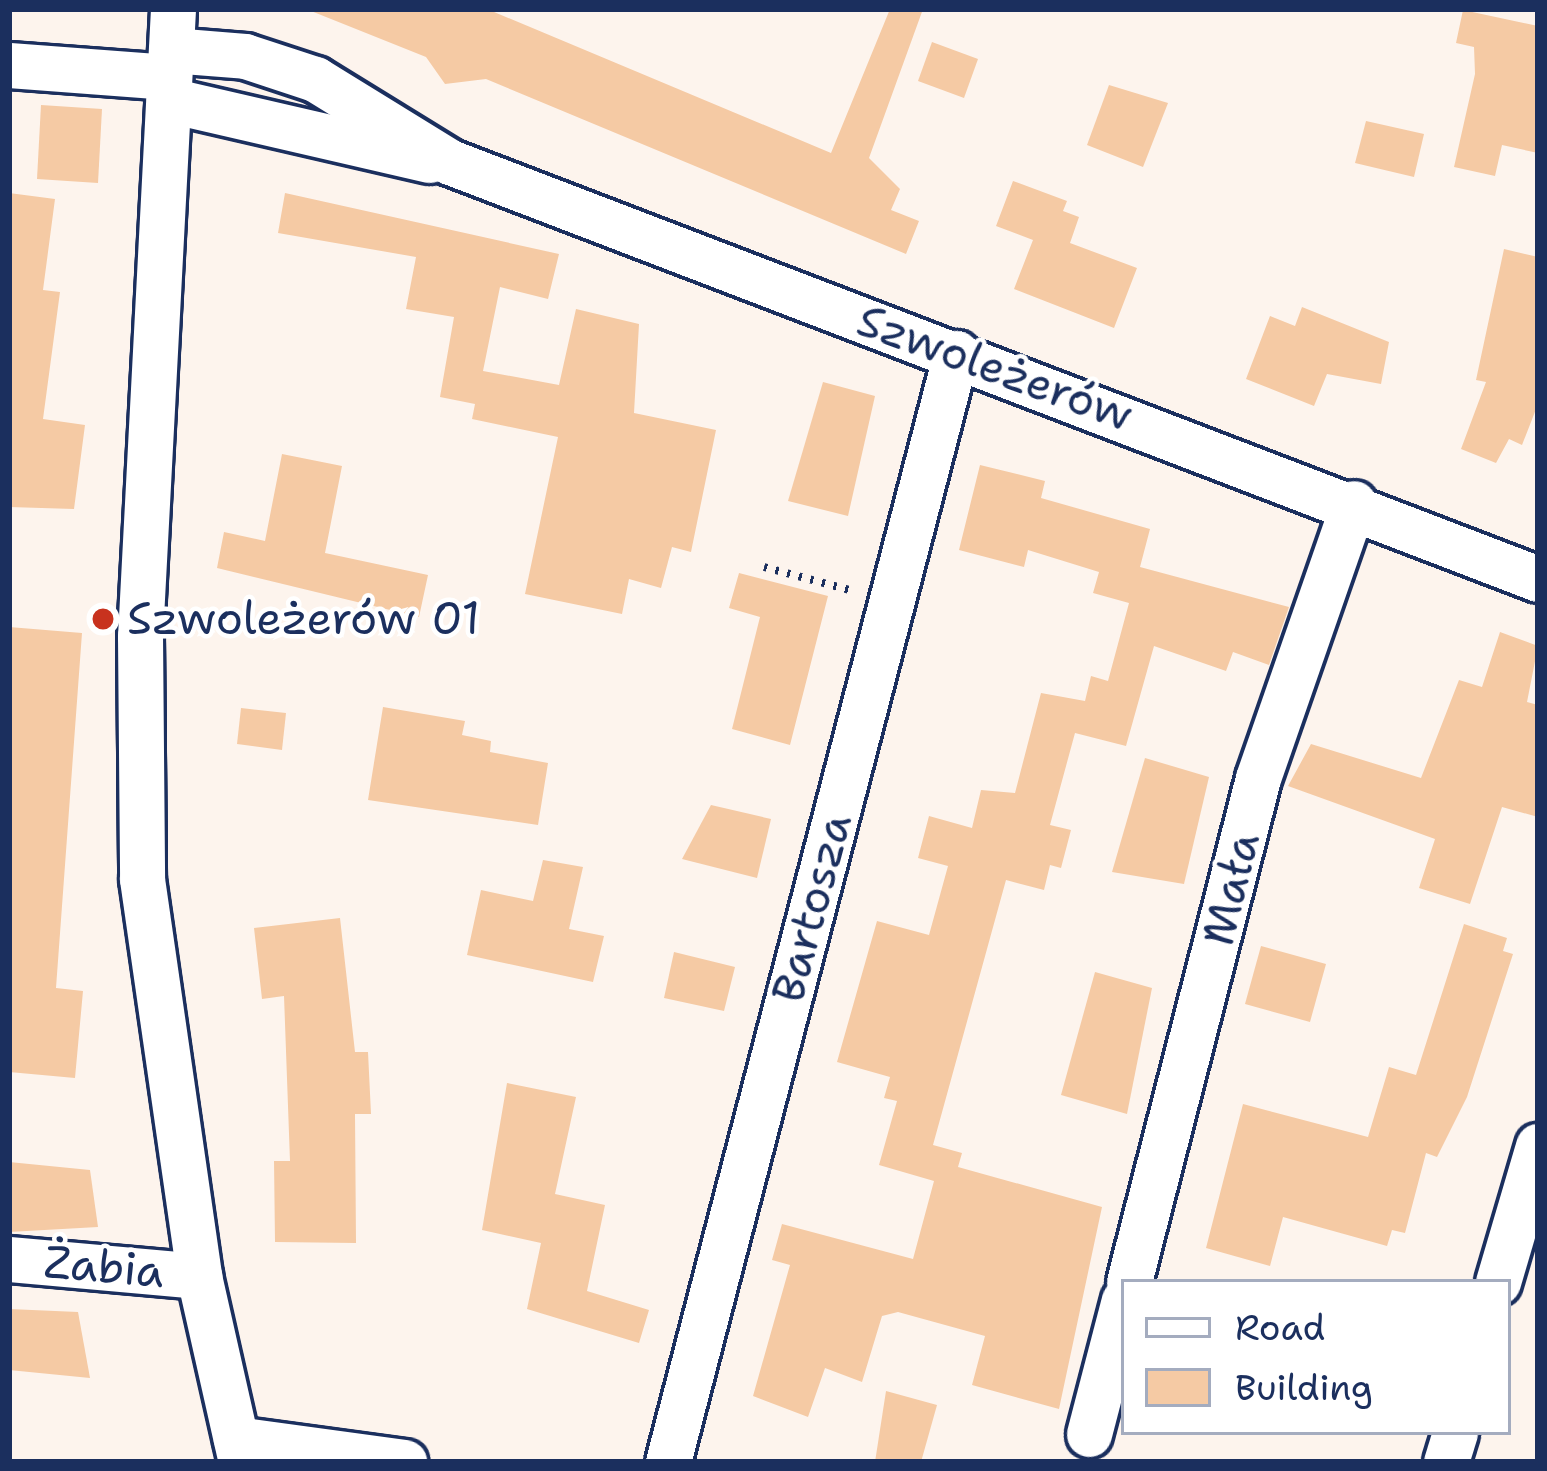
<!DOCTYPE html>
<meta charset="utf-8">
<style>
body{margin:0}
#map{position:relative;width:1547px;height:1471px;overflow:hidden;background:#fdf4ed;font-family:"Shantell Sans",sans-serif}
div>[style]{position:absolute}
[style*='--x']{left:calc(var(--x)*1px);top:calc(var(--y)*1px);width:calc(var(--w)*1px);rotate:calc(var(--a)*1deg)}
.building>*{inset:0;background:#f5caa4}
.path>*{height:8px;margin-top:-4px;transform-origin:0;background:repeating-linear-gradient(90deg,#1b2f5e 0 3px,transparent 0 12px)}
.roads{filter:drop-shadow(3px 0 #1b2f5e) drop-shadow(-3px 0 #1b2f5e) drop-shadow(0 3px #1b2f5e) drop-shadow(0 -3px #1b2f5e)}
.minor>*{height:45px;margin:-22.5px;padding:0 22.5px;transform-origin:22.5px;border-radius:22.5px;background:#fff}
.dots>*{width:33px;height:33px;translate:-50% -50%;box-sizing:border-box;border:6px solid #fff;border-radius:50%}
span{translate:-50% -50%;white-space:nowrap;text-align:center;line-height:1.15;-webkit-text-stroke:9px #fff;paint-order:stroke}
.street-label{font-size:45px;color:#1b2f5e}
.poi-label{font-size:45px;color:#1b2f5e}
.left{translate:0 -50%;text-align:left}
.frame{position:absolute;inset:0;border:12px solid #1b2f5e;pointer-events:none}
.legend{position:absolute;left:1121px;top:1279px;width:390px;height:156px;box-sizing:border-box;background:#fff;border:3px solid #a4acbf;margin:0;padding:15px 21px;list-style:none;font-size:36px;color:#1b2f5e}
.legend li{display:flex;align-items:center;gap:24px;height:60px}
.legend b{width:60px;border:3px solid #a4acbf}
</style>
<div id="map">
<div class="building">
<div style="clip-path:polygon(306px 9px,487px 9px,831px 153px,890px 9px,923px 9px,869px 158px,900px 189px,891px 210px,919px 221px,906px 254px,486px 79px,445px 84px,426px 57px)"></div>
<div style="clip-path:polygon(1463px 10px,1538px 26px,1538px 153px,1502px 145px,1495px 176px,1454px 167px,1475px 74px,1474px 47px,1456px 43px)"></div>
<div style="clip-path:polygon(932px 42px,978px 59px,964px 98px,918px 81px)"></div>
<div style="clip-path:polygon(1109px 85px,1168px 103px,1143px 167px,1087px 145px)"></div>
<div style="clip-path:polygon(41px 105px,102px 109px,98px 183px,37px 179px)"></div>
<div style="clip-path:polygon(1366px 121px,1424px 134px,1414px 177px,1355px 163px)"></div>
<div style="clip-path:polygon(1013px 181px,1067px 201px,1063px 211px,1079px 217px,1070px 243px,1137px 268px,1114px 328px,1014px 289px,1033px 240px,996px 226px)"></div>
<div style="clip-path:polygon(9px 193px,55px 199px,43px 290px,60px 292px,43px 419px,85px 425px,74px 509px,9px 507px)"></div>
<div style="clip-path:polygon(285px 193px,559px 254px,548px 299px,500px 287px,483px 371px,559px 385px,576px 309px,639px 324px,634px 413px,716px 430px,691px 552px,672px 547px,661px 588px,629px 579px,622px 614px,525px 594px,558px 437px,472px 419px,475px 404px,440px 397px,454px 317px,406px 309px,416px 257px,278px 233px)"></div>
<div style="clip-path:polygon(1504px 249px,1538px 257px,1538px 404px,1522px 445px,1509px 439px,1496px 463px,1461px 449px,1486px 382px,1476px 380px)"></div>
<div style="clip-path:polygon(1302px 307px,1389px 342px,1381px 384px,1327px 374px,1314px 406px,1246px 379px,1270px 316px,1295px 326px)"></div>
<div style="clip-path:polygon(823px 382px,875px 396px,848px 516px,788px 501px)"></div>
<div style="clip-path:polygon(282px 454px,342px 466px,325px 553px,428px 575px,419px 617px,217px 568px,224px 532px,265px 541px)"></div>
<div style="clip-path:polygon(980px 465px,1045px 481px,1041px 498px,1150px 529px,1140px 567px,1289px 607px,1269px 665px,1233px 652px,1226px 671px,1154px 646px,1126px 746px,1075px 733px,1050px 825px,1071px 830px,1061px 868px,1050px 865px,1044px 890px,1006px 880px,933px 1145px,962px 1153px,958px 1167px,1102px 1207px,1059px 1409px,972px 1385px,985px 1336px,898px 1312px,882px 1316px,862px 1382px,825px 1368px,808px 1417px,753px 1396px,790px 1265px,772px 1260px,782px 1224px,913px 1259px,934px 1181px,879px 1165px,897px 1101px,884px 1098px,890px 1077px,837px 1062px,877px 921px,929px 935px,948px 866px,918px 858px,929px 816px,972px 828px,981px 790px,1015px 793px,1041px 693px,1085px 701px,1091px 676px,1108px 681px,1129px 603px,1093px 593px,1099px 572px,1028px 550px,1024px 567px,959px 550px)"></div>
<div style="clip-path:polygon(739px 573px,828px 596px,790px 745px,732px 729px,760px 617px,729px 608px)"></div>
<div style="clip-path:polygon(9px 627px,82px 633px,56px 988px,83px 991px,75px 1078px,9px 1072px)"></div>
<div style="clip-path:polygon(1500px 632px,1538px 646px,1527px 702px,1538px 705px,1538px 817px,1502px 807px,1470px 904px,1419px 888px,1435px 839px,1288px 786px,1311px 744px,1421px 778px,1459px 680px,1482px 687px)"></div>
<div style="clip-path:polygon(383px 707px,465px 721px,462px 735px,491px 741px,490px 752px,548px 763px,538px 825px,368px 800px)"></div>
<div style="clip-path:polygon(241px 708px,286px 713px,282px 750px,237px 744px)"></div>
<div style="clip-path:polygon(1145px 758px,1209px 777px,1184px 884px,1112px 872px)"></div>
<div style="clip-path:polygon(711px 805px,771px 819px,757px 878px,682px 859px)"></div>
<div style="clip-path:polygon(543px 860px,583px 867px,569px 929px,604px 936px,593px 982px,467px 955px,481px 890px,533px 901px)"></div>
<div style="clip-path:polygon(340px 918px,355px 1052px,368px 1052px,371px 1114px,355px 1114px,356px 1243px,275px 1242px,274px 1161px,290px 1161px,284px 996px,262px 999px,254px 928px)"></div>
<div style="clip-path:polygon(1464px 924px,1507px 938px,1503px 951px,1513px 954px,1467px 1097px,1437px 1157px,1426px 1153px,1405px 1233px,1392px 1230px,1387px 1246px,1283px 1217px,1270px 1266px,1206px 1248px,1243px 1104px,1368px 1137px,1389px 1067px,1416px 1075px)"></div>
<div style="clip-path:polygon(1261px 946px,1326px 964px,1310px 1022px,1245px 1004px)"></div>
<div style="clip-path:polygon(674px 952px,735px 967px,724px 1011px,664px 998px)"></div>
<div style="clip-path:polygon(1095px 972px,1152px 988px,1127px 1114px,1061px 1095px)"></div>
<div style="clip-path:polygon(507px 1083px,576px 1097px,555px 1194px,605px 1205px,587px 1291px,649px 1310px,639px 1343px,527px 1309px,541px 1243px,482px 1230px)"></div>
<div style="clip-path:polygon(9px 1162px,90px 1170px,98px 1227px,9px 1232px)"></div>
<div style="clip-path:polygon(9px 1309px,78px 1312px,90px 1378px,9px 1370px)"></div>
<div style="clip-path:polygon(886px 1391px,937px 1405px,921px 1462px,875px 1462px)"></div>
</div>
<div class="path">
<div style="--x:764;--y:567;--w:89;--a:15"></div>
</div>
<div class="roads">
<div class="minor">
<div style="--x:173;--y:9;--w:628;--a:93.01"></div>
<div style="--x:140;--y:636;--w:243;--a:89.5"></div>
<div style="--x:142;--y:879;--w:401;--a:81.8"></div>
<div style="--x:199;--y:1276;--w:191;--a:77.3"></div>
<div style="--x:171;--y:50;--w:74;--a:4.6"></div>
<div style="--x:245;--y:56;--w:74;--a:18.2"></div>
<div style="--x:315;--y:79;--w:158;--a:31.6"></div>
<div style="--x:450;--y:162;--w:1165;--a:20.97"></div>
<div style="--x:9;--y:65;--w:160;--a:4.3"></div>
<div style="--x:169;--y:100;--w:267;--a:13"></div>
<div style="--x:9;--y:1259;--w:191;--a:5.1"></div>
<div style="--x:1129;--y:1282;--w:520;--a:-75.64"></div>
<div style="--x:1258;--y:778;--w:291;--a:-70.8"></div>
<div style="--x:1498;--y:1282;--w:142;--a:-73.6"></div>
<div style="--x:1089;--y:1434;--w:138;--a:-75.4"></div>
<div style="--x:236;--y:1439;--w:170;--a:7.8"></div>
<div style="--x:668;--y:1462;--w:1146;--a:-75.44"></div>
<div style="--x:1446;--y:1462;--w:31;--a:-73"></div>
</div>
</div>
<div class="dots">
<div style="left:103px;top:619px;background:#c8321e"></div>
</div>
<div class="street-label">
<span style="left:995px;top:368px;rotate:20deg">Szwoleżerów</span>
<span style="left:1231px;top:889px;rotate:-76deg">Mała</span>
<span style="left:812px;top:908px;rotate:-75deg">Bartosza</span>
<span style="left:104px;top:1267px;rotate:5deg">Żabia</span>
</div>
<div class="poi-label">
<span class="left" style="left:127px;top:619px">Szwoleżerów 01</span>
</div>
<div class="frame"></div>
<ul class="legend">
<li><b style="height:15px;background:#fff"></b>Road</li>
<li><b style="height:33px;background:#f5caa4"></b>Building</li>
</ul>
</div>
